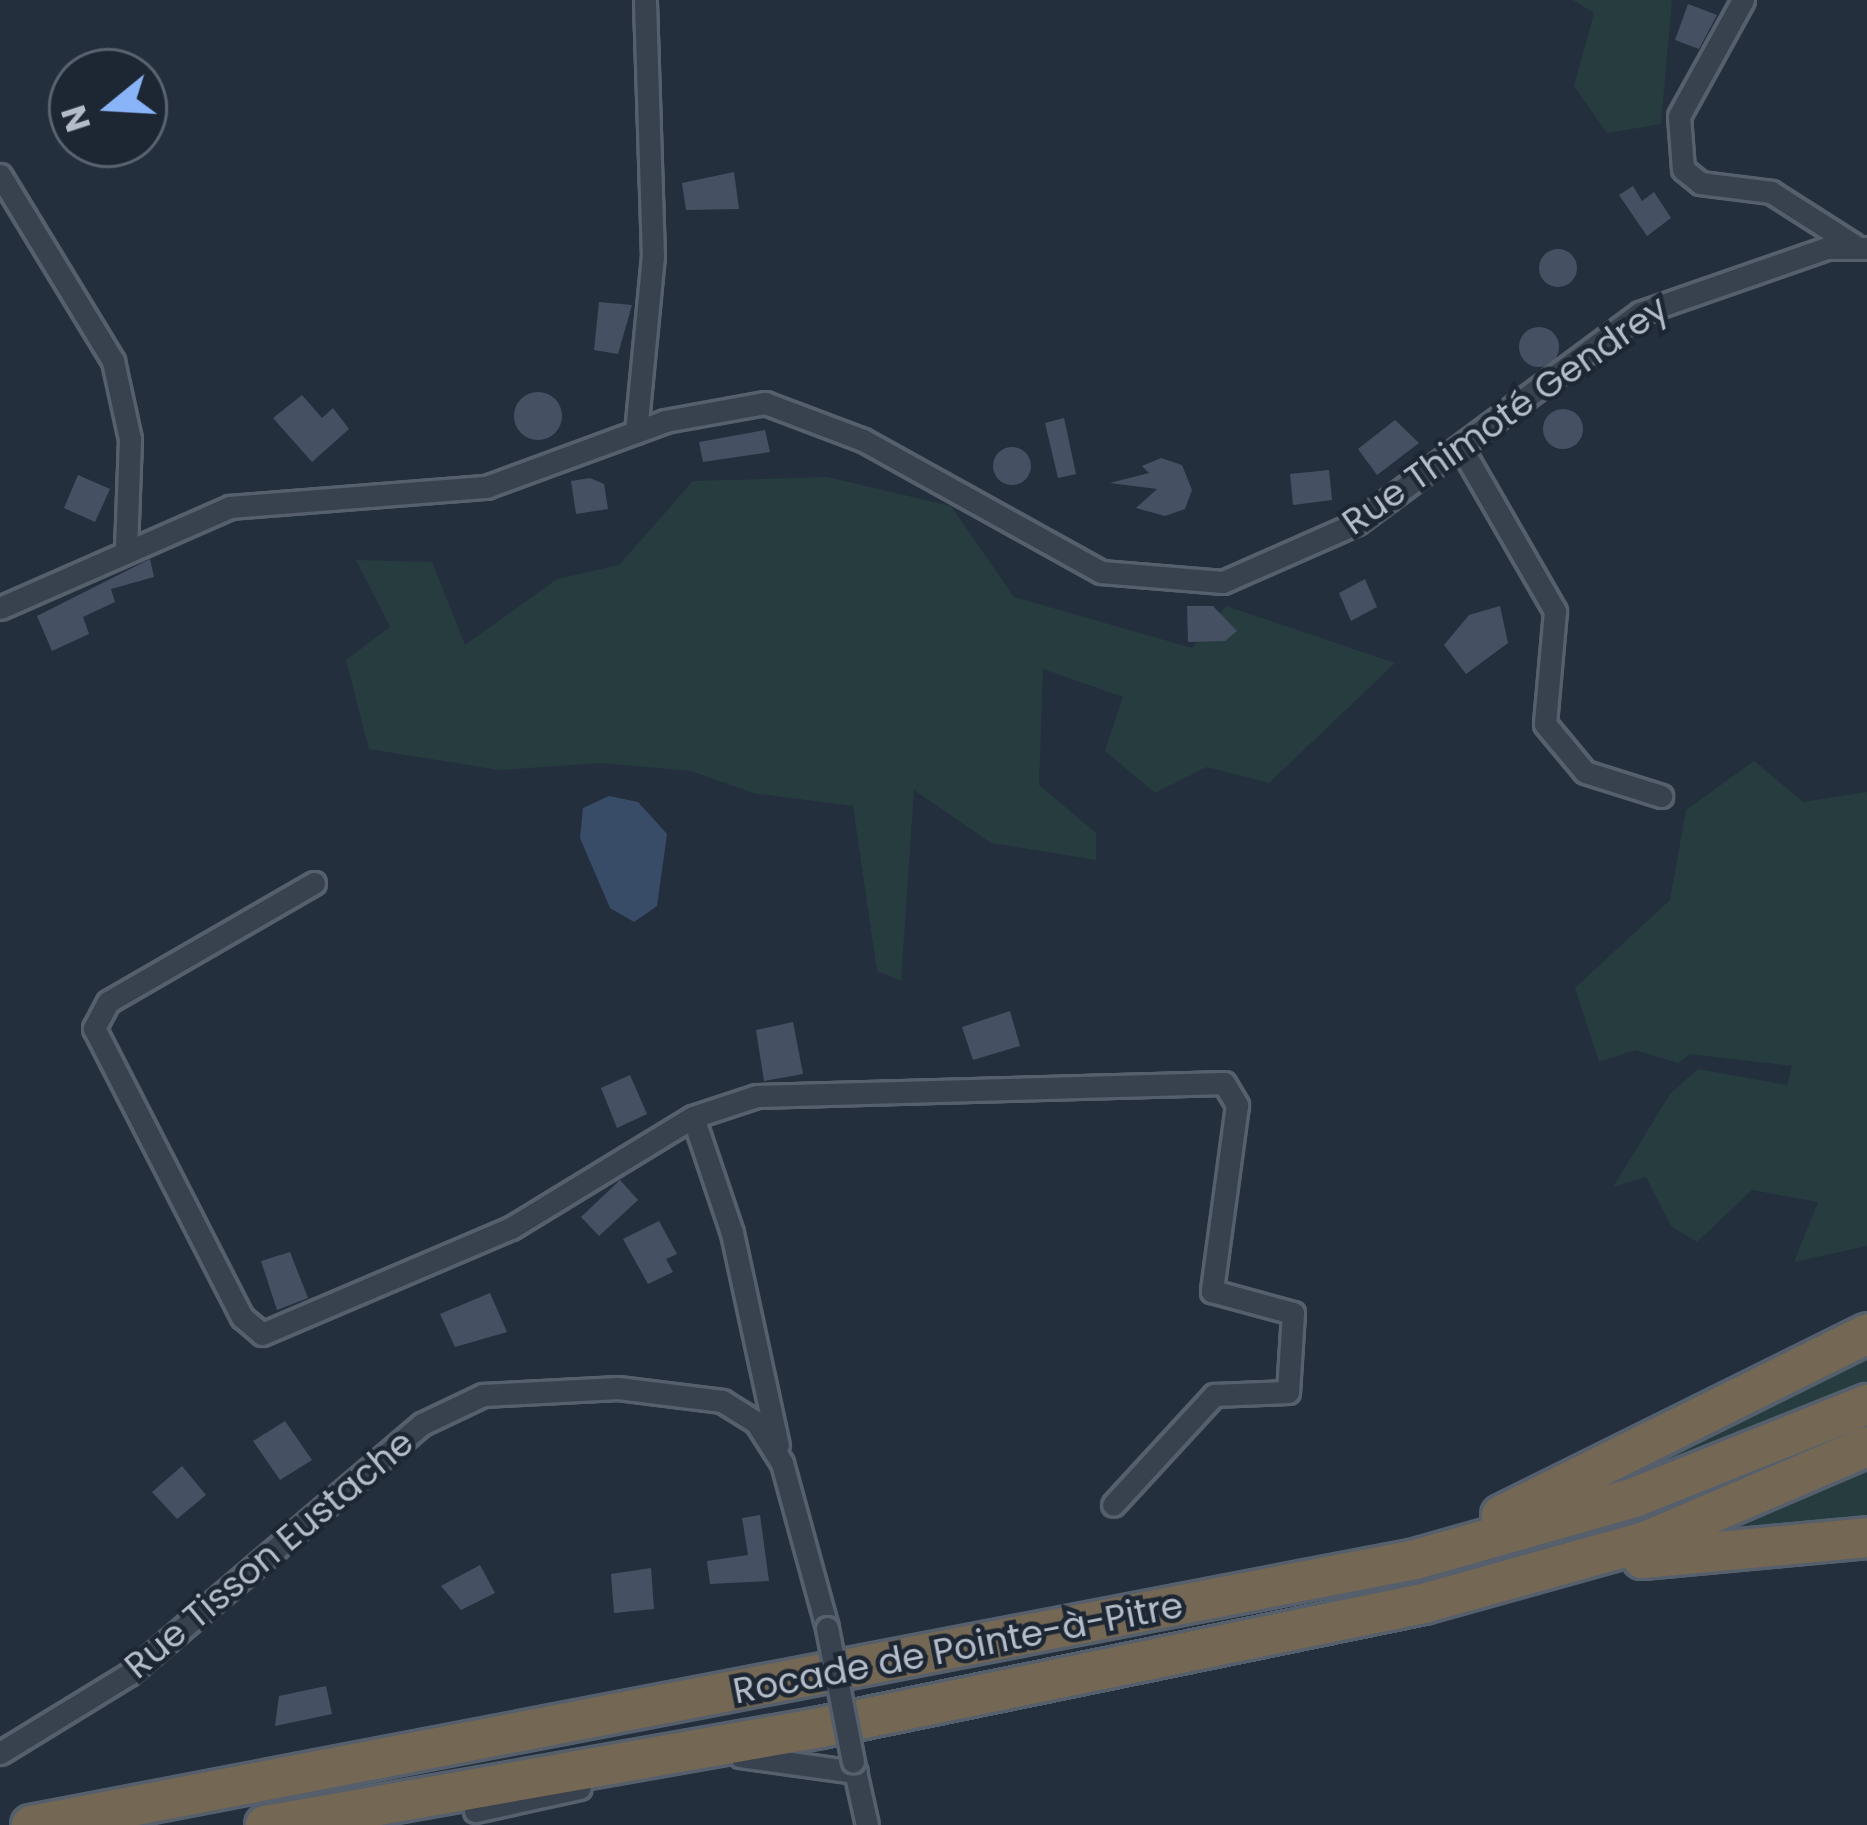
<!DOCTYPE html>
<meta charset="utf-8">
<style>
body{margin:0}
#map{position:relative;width:1867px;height:1825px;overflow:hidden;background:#242f3e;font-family:Poppins,sans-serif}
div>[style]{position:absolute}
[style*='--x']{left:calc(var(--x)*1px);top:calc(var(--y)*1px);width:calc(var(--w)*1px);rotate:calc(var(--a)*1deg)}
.green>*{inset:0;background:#263c3f}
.water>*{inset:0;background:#394c67}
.building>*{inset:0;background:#455162}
.round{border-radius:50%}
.roads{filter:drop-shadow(3px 0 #565f6c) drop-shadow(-3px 0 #565f6c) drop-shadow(0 3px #565f6c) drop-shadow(0 -3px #565f6c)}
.street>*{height:21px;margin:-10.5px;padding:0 10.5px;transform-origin:10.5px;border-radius:10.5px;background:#38414e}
.highway>*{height:39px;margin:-19.5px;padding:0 19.5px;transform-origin:19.5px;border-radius:19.5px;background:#746855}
.bridges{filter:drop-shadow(3px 0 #565f6c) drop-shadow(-3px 0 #565f6c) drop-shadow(0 3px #565f6c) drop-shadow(0 -3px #565f6c)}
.street-bridge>*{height:21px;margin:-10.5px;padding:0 10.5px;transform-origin:10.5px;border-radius:10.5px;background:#38414e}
span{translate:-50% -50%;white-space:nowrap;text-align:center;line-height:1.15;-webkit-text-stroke:9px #1d2633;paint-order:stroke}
.street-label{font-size:36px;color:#b4bcc9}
.north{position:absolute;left:48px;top:48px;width:120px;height:120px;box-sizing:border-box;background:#1d2633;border:3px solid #59626f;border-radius:50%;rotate:252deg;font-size:33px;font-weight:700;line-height:48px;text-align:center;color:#b4bcc9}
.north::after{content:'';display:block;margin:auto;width:42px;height:54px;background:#8ab4f8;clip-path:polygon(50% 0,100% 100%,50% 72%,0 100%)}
</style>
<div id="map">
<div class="green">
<div style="clip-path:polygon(1573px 0,1672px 0,1661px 124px,1607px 133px,1574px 86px,1594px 13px)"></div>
<div style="clip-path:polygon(827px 477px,951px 506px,1014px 597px,1192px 648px,1226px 606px,1395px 663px,1269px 783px,1207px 767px,1155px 793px,1105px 751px,1123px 697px,1043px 669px,1039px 785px,1096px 833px,1096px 860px,991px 843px,914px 790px,901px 981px,877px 971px,853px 806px,753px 793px,691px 771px,601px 763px,499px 770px,369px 749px,346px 660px,390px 627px,356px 560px,432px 562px,465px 645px,557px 579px,619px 565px,693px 481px)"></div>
<div style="clip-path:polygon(1754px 761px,1803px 802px,1867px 792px,1867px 1246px,1794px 1262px,1818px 1202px,1752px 1190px,1697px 1242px,1671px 1226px,1646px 1177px,1613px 1187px,1670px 1094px,1698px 1069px,1787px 1085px,1792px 1066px,1690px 1054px,1678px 1063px,1635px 1050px,1599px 1062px,1575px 988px,1670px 900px,1686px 810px)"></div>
<div style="clip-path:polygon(1867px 1346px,1867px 1383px,1625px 1483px,1547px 1501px)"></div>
<div style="clip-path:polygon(1867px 1461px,1867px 1523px,1709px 1527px)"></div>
</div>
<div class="water">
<div style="clip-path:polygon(609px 796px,638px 802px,667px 834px,657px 906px,634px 922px,610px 908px,580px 838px,583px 808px)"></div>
</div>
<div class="building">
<div style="clip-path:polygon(1688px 4px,1717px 15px,1699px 49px,1675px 40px)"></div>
<div style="clip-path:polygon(734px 172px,739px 209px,686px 210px,682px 183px)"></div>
<div style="clip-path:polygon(1633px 186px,1642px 201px,1654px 192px,1671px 218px,1647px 236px,1619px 195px)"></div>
<div class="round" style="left:1539px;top:249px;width:38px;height:38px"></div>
<div style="clip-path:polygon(599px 302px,632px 305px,618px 354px,594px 350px)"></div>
<div class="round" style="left:1519px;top:327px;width:40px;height:40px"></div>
<div class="round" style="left:514px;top:392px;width:48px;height:48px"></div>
<div style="clip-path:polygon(302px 395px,322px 418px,333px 408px,349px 429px,312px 462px,273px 418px)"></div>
<div class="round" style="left:1543px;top:409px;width:40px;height:40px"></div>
<div style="clip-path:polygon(1064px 418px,1076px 474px,1058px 478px,1045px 423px)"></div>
<div style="clip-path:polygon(1395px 420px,1419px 443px,1377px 475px,1358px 449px)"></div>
<div style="clip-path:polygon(765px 430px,770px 452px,703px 462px,699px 442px)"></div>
<div class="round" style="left:993px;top:447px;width:38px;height:38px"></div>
<div style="clip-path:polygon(1161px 458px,1182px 465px,1192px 490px,1185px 509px,1165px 516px,1136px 508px,1157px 489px,1110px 483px,1149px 473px,1142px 466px)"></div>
<div style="clip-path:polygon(1329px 470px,1332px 500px,1293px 505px,1290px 474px)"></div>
<div style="clip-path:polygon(78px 475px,110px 489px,95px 522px,64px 508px)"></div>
<div style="clip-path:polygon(590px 478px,604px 484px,608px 509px,576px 514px,571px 481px)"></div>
<div style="clip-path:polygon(150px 559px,154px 577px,111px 589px,115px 602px,83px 617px,89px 634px,52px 651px,37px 616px)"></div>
<div style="clip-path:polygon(1365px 579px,1377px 607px,1351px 621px,1339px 593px)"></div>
<div style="clip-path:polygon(1187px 606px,1213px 606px,1237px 631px,1225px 641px,1188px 642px)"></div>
<div style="clip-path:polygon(1500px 606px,1508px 643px,1466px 674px,1444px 645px,1469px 615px)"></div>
<div style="clip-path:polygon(1010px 1011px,1020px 1046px,973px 1060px,962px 1027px)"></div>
<div style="clip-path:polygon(793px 1022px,803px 1074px,764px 1081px,756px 1030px)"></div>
<div style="clip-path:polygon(630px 1075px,647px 1114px,617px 1128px,601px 1088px)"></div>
<div style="clip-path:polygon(620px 1180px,638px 1200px,599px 1236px,581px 1217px)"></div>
<div style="clip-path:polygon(659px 1221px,677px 1254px,666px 1259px,673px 1272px,648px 1284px,623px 1239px)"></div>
<div style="clip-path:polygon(290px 1252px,308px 1298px,277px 1310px,261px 1261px)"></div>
<div style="clip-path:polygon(490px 1293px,507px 1332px,455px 1347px,440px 1314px)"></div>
<div style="clip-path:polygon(285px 1421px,312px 1460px,280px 1480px,253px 1441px)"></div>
<div style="clip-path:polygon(182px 1466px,206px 1495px,177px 1519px,152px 1492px)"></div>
<div style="clip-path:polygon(760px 1515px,769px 1581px,710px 1584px,707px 1561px,748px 1555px,742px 1518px)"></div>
<div style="clip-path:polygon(480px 1565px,495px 1593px,461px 1610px,441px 1586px)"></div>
<div style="clip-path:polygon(651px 1568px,654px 1609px,614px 1613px,611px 1574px)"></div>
<div style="clip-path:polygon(326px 1686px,332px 1714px,275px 1726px,279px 1696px)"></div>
</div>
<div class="roads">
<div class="street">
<div style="--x:1743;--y:0;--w:132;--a:118.9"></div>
<div style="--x:1679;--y:116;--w:53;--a:85.7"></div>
<div style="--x:1683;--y:169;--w:22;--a:39"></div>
<div style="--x:1700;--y:183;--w:72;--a:7.2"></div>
<div style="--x:1771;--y:192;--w:98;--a:32.6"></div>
<div style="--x:0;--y:175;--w:218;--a:58.7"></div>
<div style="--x:113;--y:361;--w:80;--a:77.7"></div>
<div style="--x:130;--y:439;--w:110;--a:92.1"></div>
<div style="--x:636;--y:432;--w:176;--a:-84.5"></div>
<div style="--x:653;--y:257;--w:257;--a:-91.8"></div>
<div style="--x:1463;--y:451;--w:185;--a:60.1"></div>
<div style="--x:1555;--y:611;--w:113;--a:95.1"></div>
<div style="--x:1545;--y:724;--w:62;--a:50.2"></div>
<div style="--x:1585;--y:772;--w:80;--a:17.5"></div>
<div style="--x:0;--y:608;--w:251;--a:-23.7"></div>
<div style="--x:230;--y:507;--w:257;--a:-4.5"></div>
<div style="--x:486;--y:487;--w:191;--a:-20.2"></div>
<div style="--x:665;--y:421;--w:102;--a:-10.2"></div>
<div style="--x:765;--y:403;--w:105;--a:20.7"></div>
<div style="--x:863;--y:440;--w:272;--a:29"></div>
<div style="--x:1101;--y:572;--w:122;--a:4.7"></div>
<div style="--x:1223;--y:582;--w:146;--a:-23.8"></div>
<div style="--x:1357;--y:523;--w:352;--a:-36.6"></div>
<div style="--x:1640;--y:313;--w:198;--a:-19.2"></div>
<div style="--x:1827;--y:248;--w:40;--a:0"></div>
<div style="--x:314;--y:883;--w:238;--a:150"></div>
<div style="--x:108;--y:1002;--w:30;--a:118"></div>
<div style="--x:94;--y:1028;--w:325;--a:62.9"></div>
<div style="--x:242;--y:1317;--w:26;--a:40"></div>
<div style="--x:262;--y:1334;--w:271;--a:-23.1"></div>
<div style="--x:511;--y:1228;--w:213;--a:-31.4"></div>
<div style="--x:693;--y:1117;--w:67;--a:-18.2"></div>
<div style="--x:757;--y:1096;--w:467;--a:-1.6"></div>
<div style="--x:1224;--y:1083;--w:26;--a:59"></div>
<div style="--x:1237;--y:1105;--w:188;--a:97.7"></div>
<div style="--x:1212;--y:1291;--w:84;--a:15.2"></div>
<div style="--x:1293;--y:1313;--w:79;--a:93.6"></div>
<div style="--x:1288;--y:1392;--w:74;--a:177.7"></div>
<div style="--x:1214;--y:1395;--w:149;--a:132.6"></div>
<div style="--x:693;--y:1117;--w:122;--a:71.4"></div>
<div style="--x:732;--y:1233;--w:217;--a:77.8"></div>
<div style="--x:0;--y:1753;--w:151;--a:-31.5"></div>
<div style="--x:129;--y:1674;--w:385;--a:-40.5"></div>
<div style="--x:422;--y:1424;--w:68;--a:-25.4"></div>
<div style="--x:483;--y:1395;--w:135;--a:-3"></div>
<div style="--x:618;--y:1388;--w:105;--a:7.1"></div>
<div style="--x:722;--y:1401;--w:40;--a:32"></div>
<div style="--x:756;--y:1422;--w:49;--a:57.6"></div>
<div style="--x:782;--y:1463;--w:171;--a:74.7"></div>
<div style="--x:740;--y:1756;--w:117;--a:7.9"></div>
<div style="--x:853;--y:1762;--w:65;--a:77.5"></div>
<div style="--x:475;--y:1811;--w:107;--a:-12.4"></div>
</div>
<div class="highway">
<div style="--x:1501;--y:1515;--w:409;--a:-26.4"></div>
<div style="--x:1642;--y:1558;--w:226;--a:-5.3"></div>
<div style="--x:31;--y:1825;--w:1409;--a:-10.88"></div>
<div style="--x:1415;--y:1559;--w:228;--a:-15.8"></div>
<div style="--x:1634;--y:1497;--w:251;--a:-21.8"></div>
<div style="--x:265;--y:1825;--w:564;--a:-10.01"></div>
<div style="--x:820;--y:1727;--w:616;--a:-11.62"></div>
<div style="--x:1423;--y:1603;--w:230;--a:-15.6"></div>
<div style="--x:1645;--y:1541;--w:241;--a:-23.2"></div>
</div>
</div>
<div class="bridges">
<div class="street-bridge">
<div style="--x:827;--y:1628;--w:136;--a:79"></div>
</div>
</div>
<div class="street-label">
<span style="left:1505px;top:415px;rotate:-35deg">Rue Thimoté Gendrey</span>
<span style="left:269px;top:1554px;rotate:-40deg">Rue Tisson Eustache</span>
<span style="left:958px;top:1648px;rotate:-11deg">Rocade de Pointe-à-Pitre</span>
</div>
<div class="north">N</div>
</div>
